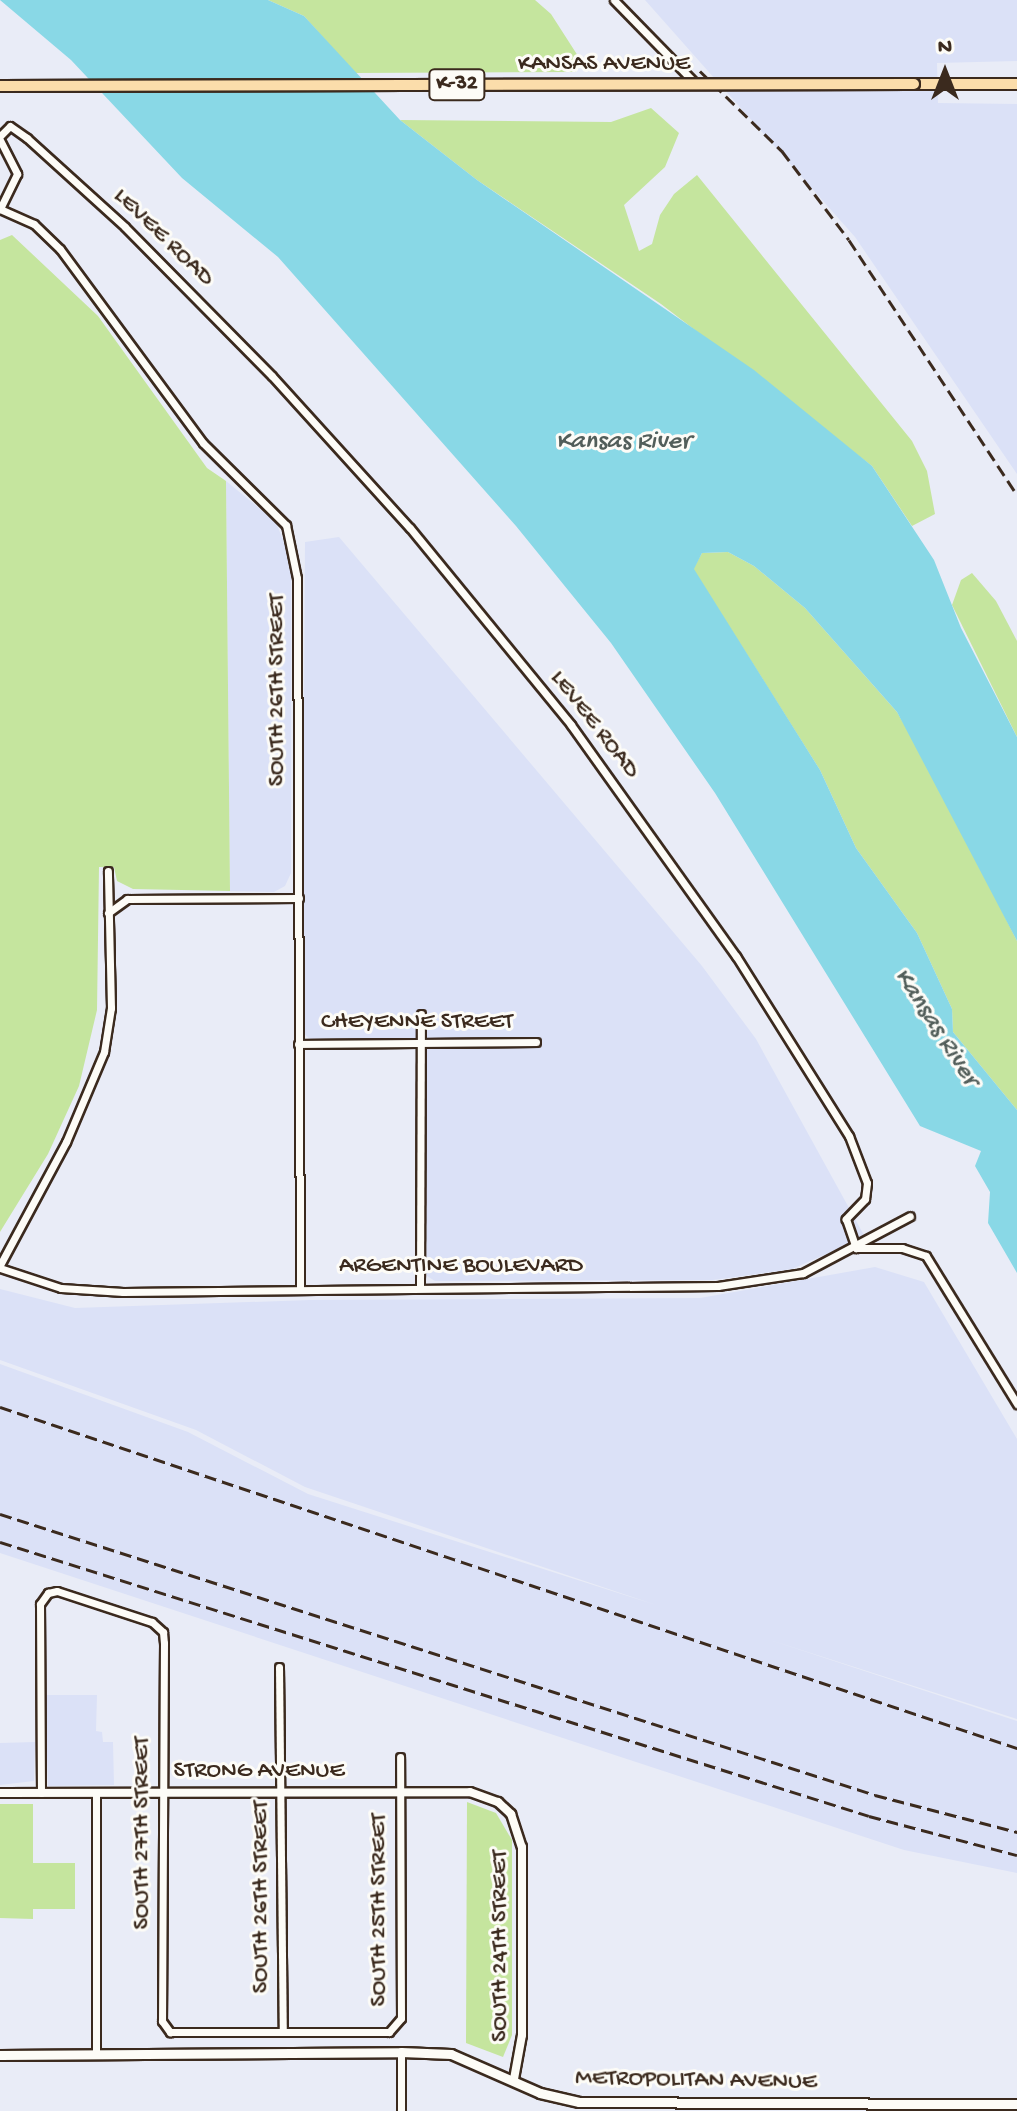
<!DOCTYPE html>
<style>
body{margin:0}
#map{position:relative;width:1017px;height:2111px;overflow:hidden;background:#e9ecf7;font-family:"Gochi Hand",sans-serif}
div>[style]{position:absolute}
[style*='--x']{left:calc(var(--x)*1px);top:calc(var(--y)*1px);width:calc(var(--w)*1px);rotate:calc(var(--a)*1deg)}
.built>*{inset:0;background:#dbe1f7}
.green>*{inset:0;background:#c5e59e}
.water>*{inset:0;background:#89d8e6}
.roads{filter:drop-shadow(2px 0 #3b2a1e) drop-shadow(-2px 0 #3b2a1e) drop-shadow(0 2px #3b2a1e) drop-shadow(0 -2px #3b2a1e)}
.minor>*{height:7px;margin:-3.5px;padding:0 3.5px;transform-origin:3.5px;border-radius:3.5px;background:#fdfcf7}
.tertiary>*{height:8px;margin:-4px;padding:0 4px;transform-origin:4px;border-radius:4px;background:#fdfcf7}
.secondary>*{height:9px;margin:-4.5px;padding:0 4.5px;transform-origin:4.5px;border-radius:4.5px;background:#fdfcf7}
.primary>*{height:10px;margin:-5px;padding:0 5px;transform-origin:5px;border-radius:5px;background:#fbddab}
.rail>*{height:3px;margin-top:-1.5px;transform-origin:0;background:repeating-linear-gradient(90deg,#3b2a1e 0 12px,transparent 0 18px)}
.bridges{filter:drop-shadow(2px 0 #3b2a1e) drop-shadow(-2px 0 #3b2a1e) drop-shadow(0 2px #3b2a1e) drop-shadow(0 -2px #3b2a1e)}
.primary-bridge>*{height:10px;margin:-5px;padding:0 5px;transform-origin:5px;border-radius:5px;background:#fbddab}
span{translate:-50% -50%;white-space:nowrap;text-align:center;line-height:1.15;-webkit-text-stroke:6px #fdfcf7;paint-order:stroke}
.shield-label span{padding:2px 6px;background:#fdfcf7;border:2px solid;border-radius:6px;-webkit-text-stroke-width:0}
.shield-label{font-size:22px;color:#3b2a1e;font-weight:700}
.street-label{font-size:24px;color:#3b2a1e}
.water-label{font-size:26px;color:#525e5a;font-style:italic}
.north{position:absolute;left:905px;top:32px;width:80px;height:80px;-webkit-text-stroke:6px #fdfcf7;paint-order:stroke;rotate:0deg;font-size:22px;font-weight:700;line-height:32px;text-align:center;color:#3b2a1e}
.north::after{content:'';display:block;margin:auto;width:28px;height:36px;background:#3b2a1e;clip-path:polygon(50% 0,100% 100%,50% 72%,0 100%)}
</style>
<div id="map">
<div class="built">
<div style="clip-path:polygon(645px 0,1017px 0,1017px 61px,937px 63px,938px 103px,1017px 104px,1017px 474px,855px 237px)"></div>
<div style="clip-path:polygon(226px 481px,276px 522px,291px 561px,291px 873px,285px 886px,274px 892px,230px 891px)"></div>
<div style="clip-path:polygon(339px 537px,702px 966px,756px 1039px,865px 1237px,792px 1269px,713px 1280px,435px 1281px,427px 1276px,425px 1038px,310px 1039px,302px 1032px,305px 542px)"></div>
<div style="clip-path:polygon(875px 1267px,924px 1282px,1017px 1439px,1017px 1719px,770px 1640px,1017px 1721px,1017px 1873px,904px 1850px,0 1553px,0 1364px,188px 1432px,308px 1494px,656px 1605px,305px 1487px,196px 1430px,0 1360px,0 1289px,75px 1308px,310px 1300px,700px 1298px)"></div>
<div style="clip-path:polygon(45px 1695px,97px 1695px,96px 1731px,102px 1732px,103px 1742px,113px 1742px,114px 1785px,48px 1786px)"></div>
<div style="clip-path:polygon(35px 1742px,34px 1781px,0 1785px,0 1743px)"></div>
</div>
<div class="green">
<div style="clip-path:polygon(268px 0,535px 0,551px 14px,578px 56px,576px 72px,355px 73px,304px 16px)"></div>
<div style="clip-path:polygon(651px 108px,679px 133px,665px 167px,624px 205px,639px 251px,652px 244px,660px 215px,674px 194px,697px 175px,912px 441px,927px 471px,935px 514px,912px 526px,872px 466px,661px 304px,477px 180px,400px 120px,611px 122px)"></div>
<div style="clip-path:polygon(12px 235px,98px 316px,207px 468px,226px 481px,230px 891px,133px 889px,117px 881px,114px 867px,99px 867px,97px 1010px,79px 1086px,48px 1154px,0 1232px,0 240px)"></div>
<div style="clip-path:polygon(728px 552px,754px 566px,805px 608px,897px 712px,941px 789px,1017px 941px,1017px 1110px,953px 1032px,952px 1009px,917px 933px,856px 848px,820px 770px,693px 569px,702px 553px)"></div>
<div style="clip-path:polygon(972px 573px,996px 601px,1017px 641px,1017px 737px,952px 605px,961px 580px)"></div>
<div style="clip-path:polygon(467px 1802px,496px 1813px,512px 1840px,512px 2035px,503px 2057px,466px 2043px)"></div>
<div style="clip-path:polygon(0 1804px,33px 1804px,33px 1863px,75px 1863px,75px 1909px,33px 1909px,33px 1919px,0 1918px)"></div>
</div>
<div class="water">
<div style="clip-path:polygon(0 0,268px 0,304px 16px,400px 120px,477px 180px,754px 370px,872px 466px,934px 560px,961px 628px,1017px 737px,1017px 941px,897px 712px,805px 608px,754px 566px,728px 552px,702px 553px,694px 569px,820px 770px,856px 848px,917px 933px,952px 1009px,953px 1032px,1017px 1110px,1017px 1273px,988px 1223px,990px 1192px,975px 1166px,981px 1151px,920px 1126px,715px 793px,611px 643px,516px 526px,278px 257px,182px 178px,71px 60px)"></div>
</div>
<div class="roads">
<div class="minor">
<div style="--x:614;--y:0;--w:117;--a:45.7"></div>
<div style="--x:0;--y:136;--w:14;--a:-45"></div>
<div style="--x:10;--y:126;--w:21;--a:35"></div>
<div style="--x:27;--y:138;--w:132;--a:42.2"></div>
<div style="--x:125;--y:227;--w:209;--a:45.4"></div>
<div style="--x:272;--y:376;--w:205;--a:47.8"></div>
<div style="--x:410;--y:528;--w:254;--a:50.7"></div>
<div style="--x:571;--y:725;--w:284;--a:54.5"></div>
<div style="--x:736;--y:956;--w:213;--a:57.9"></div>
<div style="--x:849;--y:1136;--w:50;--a:69"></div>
<div style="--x:867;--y:1183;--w:16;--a:97"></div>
<div style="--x:865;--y:1199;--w:28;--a:134"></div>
<div style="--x:846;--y:1219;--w:31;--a:71"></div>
<div style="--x:856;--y:1248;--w:46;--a:0"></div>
<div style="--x:902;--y:1248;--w:25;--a:18"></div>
<div style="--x:926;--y:1256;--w:174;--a:58.4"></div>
<div style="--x:0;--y:140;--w:38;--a:63"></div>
<div style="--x:17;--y:174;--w:39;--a:116"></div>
<div style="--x:0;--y:209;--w:37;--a:24"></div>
<div style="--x:34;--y:224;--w:36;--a:44"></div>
<div style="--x:60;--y:249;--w:241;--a:53.6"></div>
<div style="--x:203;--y:443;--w:117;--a:44.7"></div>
<div style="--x:286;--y:525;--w:54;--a:78.3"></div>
<div style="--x:297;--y:578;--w:709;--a:89.76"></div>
<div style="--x:108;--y:913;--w:24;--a:-36"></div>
<div style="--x:127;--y:899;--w:172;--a:-0.3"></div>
<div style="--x:298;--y:1044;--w:238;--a:-0.5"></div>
<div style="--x:0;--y:1265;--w:140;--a:-61.8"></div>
<div style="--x:66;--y:1142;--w:98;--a:-67.1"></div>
<div style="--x:104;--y:1052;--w:45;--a:-81"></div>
<div style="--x:111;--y:1008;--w:137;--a:-91.3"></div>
<div style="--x:0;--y:1268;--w:64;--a:18.2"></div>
<div style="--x:61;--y:1288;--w:62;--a:3.7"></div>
<div style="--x:123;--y:1292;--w:595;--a:-0.58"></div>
<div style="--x:718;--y:1286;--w:86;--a:-8.7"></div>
<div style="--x:803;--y:1273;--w:121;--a:-28"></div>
<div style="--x:420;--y:1287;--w:273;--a:-89.8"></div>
<div style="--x:279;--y:1667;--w:364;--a:89.4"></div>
<div style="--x:96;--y:1792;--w:261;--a:90"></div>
<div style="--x:41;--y:1793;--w:189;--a:-90.3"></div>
<div style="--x:40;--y:1604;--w:14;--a:-54"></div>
<div style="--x:48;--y:1593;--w:9;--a:-13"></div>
<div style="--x:57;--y:1591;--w:100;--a:18.1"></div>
<div style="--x:152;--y:1622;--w:15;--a:42"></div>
<div style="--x:163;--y:1632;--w:11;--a:85"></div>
<div style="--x:164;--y:1643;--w:378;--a:90.3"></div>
<div style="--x:162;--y:2021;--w:14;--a:54"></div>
<div style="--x:170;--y:2032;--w:219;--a:0"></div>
<div style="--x:389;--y:2032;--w:18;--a:-49"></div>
<div style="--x:401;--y:2018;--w:261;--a:-90.2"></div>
<div style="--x:401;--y:2111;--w:59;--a:-90"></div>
</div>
<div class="tertiary">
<div style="--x:0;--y:1793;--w:470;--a:-0.1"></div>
<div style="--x:470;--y:1792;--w:30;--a:20"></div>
<div style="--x:498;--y:1802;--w:18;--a:43"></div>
<div style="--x:511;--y:1814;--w:35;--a:72"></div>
<div style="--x:522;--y:1847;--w:188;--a:90"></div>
<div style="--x:522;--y:2035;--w:45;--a:100.3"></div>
</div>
<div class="secondary">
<div style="--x:0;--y:2055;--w:401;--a:-0.4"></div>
<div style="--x:401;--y:2052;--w:50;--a:2.3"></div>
<div style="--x:451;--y:2054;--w:97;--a:23.7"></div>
<div style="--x:540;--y:2093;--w:40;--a:13"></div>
<div style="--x:579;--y:2102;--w:438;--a:0.3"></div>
</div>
<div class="primary">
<div style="--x:914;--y:84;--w:103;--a:0"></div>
</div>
</div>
<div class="rail">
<div style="--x:700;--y:71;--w:115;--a:44.3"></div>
<div style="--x:782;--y:151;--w:111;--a:53"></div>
<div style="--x:849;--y:240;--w:305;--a:56.6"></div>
<div style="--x:0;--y:1407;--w:1073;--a:18.54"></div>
<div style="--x:0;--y:1514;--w:919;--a:17.8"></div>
<div style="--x:875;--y:1795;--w:147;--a:14.6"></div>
<div style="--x:0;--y:1542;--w:911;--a:17.5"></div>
<div style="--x:869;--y:1816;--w:153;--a:14.8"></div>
</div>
<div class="bridges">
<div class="primary-bridge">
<div style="--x:0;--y:86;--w:914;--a:-0.13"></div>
</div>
</div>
<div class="shield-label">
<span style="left:457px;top:85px">K-32</span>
</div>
<div class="street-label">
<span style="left:604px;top:65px">KANSAS AVENUE</span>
<span style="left:163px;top:238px;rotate:44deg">LEVEE ROAD</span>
<span style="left:278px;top:690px;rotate:-90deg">SOUTH 26TH STREET</span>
<span style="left:594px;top:725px;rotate:52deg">LEVEE ROAD</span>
<span style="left:417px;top:1023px">CHEYENNE STREET</span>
<span style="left:461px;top:1267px">ARGENTINE BOULEVARD</span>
<span style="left:259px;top:1772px">STRONG AVENUE</span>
<span style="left:143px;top:1833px;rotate:-90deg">SOUTH 27TH STREET</span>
<span style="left:262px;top:1897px;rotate:-90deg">SOUTH 26TH STREET</span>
<span style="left:380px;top:1910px;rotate:-90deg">SOUTH 25TH STREET</span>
<span style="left:501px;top:1946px;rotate:-90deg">SOUTH 24TH STREET</span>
<span style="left:696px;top:2081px;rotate:1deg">METROPOLITAN AVENUE</span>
</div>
<div class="water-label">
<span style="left:623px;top:443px">Kansas River</span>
<span style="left:935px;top:1028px;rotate:57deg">Kansas River</span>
</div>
<div class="north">N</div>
</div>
